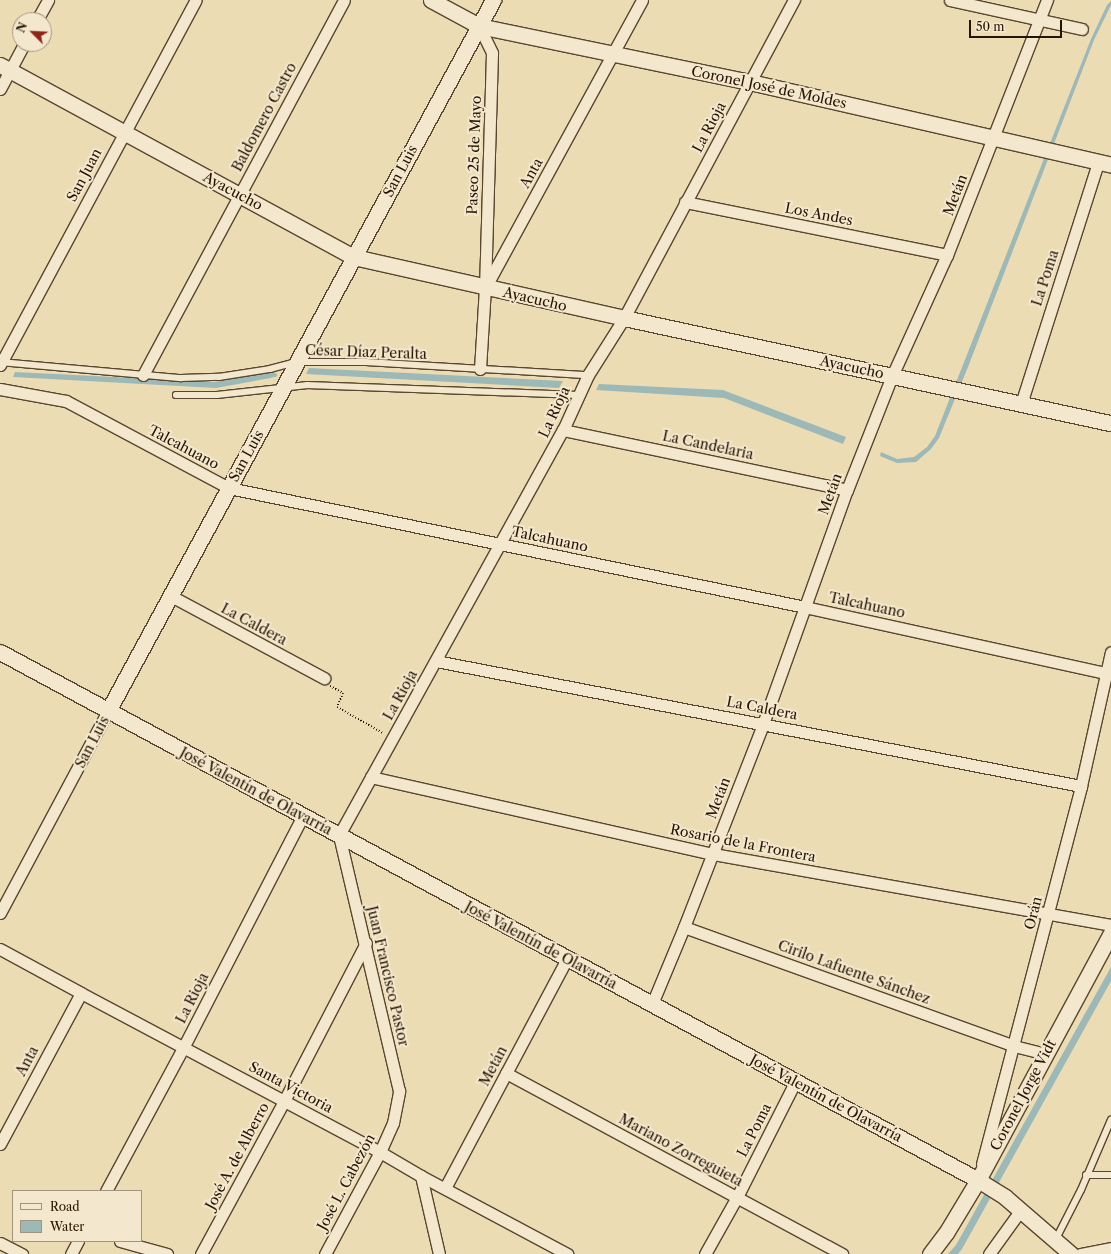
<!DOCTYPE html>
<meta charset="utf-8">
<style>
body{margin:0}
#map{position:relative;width:1111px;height:1254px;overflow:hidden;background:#ecdcb4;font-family:"Libre Caslon Text",serif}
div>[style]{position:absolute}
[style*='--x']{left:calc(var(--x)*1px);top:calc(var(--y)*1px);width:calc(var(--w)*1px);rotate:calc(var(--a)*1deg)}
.water>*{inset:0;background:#9cb9b7}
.stream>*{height:3.5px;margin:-1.75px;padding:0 1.75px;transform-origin:1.75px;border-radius:1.75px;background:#9cb9b7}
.path>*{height:2px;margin-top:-1px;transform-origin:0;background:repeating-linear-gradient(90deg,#261401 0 1px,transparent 0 3px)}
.roads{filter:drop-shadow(1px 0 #58462e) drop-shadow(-1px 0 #58462e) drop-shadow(0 1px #58462e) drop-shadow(0 -1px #58462e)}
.lane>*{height:5.5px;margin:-2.75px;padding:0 2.75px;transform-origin:2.75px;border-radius:2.75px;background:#f3e8ce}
.street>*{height:11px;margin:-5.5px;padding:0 5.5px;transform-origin:5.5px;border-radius:5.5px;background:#f3e8ce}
.secondary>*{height:15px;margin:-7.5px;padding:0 7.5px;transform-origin:7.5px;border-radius:7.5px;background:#f3e8ce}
span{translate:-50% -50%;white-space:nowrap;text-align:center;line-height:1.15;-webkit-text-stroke:4px #f3e8ce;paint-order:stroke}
.street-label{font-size:14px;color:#261401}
.legend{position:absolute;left:12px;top:1190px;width:130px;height:52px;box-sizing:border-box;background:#f3e8ce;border:1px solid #a1937c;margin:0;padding:5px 7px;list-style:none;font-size:12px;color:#261401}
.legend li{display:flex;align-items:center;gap:8px;height:20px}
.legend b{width:20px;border:1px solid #a1937c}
.north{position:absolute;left:12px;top:12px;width:40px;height:40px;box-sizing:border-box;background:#f3e8ce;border:1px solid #a1937c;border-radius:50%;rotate:294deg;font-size:11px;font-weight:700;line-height:16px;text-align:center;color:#261401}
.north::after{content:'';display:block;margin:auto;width:14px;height:18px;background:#8f2418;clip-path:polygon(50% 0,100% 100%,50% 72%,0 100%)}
.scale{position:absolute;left:969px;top:20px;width:93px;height:18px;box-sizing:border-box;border:2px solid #261401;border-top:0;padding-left:5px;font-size:12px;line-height:14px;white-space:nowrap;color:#261401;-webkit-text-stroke:3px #f3e8ce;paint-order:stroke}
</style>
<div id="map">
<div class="water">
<div style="clip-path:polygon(1111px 1px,1111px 5px,1094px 40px,968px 367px,939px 438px,931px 449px,916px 462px,897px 463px,880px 456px,881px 452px,897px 459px,914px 457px,927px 447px,935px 436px,1091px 39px,1107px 5px)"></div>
<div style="clip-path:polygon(309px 368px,563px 381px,559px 388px,306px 374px)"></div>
<div style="clip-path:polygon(274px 371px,271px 378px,216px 388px,13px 377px,15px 372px,214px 382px)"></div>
<div style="clip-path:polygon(599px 384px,723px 390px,846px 437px,843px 444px,724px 398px,596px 390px)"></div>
<div style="clip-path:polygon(1111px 967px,1111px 981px,962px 1249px,958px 1254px,948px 1254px,956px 1245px)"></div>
</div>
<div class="stream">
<div style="--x:268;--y:376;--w:7;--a:-8"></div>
</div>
<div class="path">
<div style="--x:330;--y:686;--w:15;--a:28"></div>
<div style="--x:343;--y:693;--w:15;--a:113"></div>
<div style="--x:337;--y:707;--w:53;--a:29.5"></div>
</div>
<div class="roads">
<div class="lane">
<div style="--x:0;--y:362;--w:182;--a:5.1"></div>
<div style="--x:181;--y:378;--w:38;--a:-2"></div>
<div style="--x:219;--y:377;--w:52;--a:-8.9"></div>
<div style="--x:270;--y:369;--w:28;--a:-15"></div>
<div style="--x:297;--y:362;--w:69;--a:0"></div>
<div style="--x:366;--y:362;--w:222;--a:3.4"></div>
<div style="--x:176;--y:395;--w:41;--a:0"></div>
<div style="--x:217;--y:395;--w:91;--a:-6.3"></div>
<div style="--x:307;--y:385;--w:271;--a:2.1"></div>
<div style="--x:1086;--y:1175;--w:25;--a:0"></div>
<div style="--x:1055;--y:1241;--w:57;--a:-63"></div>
<div style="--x:1081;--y:1190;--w:76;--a:-66.8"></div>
</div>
<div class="street">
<div style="--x:950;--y:0;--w:135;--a:12.4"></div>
<div style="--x:37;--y:20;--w:23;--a:-61"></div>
<div style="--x:479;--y:26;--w:30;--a:64"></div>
<div style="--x:492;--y:53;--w:231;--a:91.7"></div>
<div style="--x:0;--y:89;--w:51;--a:-61.9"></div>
<div style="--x:685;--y:202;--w:267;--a:11.4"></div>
<div style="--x:0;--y:365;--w:414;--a:-61.8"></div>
<div style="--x:480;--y:369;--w:81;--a:-86.5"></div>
<div style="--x:485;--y:288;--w:328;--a:-61.4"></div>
<div style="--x:143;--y:375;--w:425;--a:-61.8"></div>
<div style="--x:0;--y:389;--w:67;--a:10.3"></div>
<div style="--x:66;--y:401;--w:185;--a:28.1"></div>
<div style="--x:229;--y:488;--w:588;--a:11.67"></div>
<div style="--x:805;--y:607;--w:313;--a:12.4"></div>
<div style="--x:1021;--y:404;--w:254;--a:-72.3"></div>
<div style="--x:563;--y:430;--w:290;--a:11.9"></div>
<div style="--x:171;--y:596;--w:174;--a:28.2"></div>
<div style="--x:436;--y:661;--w:657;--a:10.97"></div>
<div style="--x:371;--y:777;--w:351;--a:12.7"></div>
<div style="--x:713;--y:854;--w:404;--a:10.1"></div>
<div style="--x:0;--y:913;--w:229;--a:-61.9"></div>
<div style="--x:684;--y:927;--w:351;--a:19.8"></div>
<div style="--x:1014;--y:1046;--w:32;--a:14"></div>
<div style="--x:0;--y:949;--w:92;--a:28.5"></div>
<div style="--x:81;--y:993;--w:339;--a:28"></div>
<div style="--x:380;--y:1152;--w:48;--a:30.3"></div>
<div style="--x:421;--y:1176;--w:166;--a:28.1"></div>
<div style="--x:652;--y:1004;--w:83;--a:-67.4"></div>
<div style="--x:684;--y:927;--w:218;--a:-68.7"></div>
<div style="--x:763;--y:724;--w:249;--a:-70.3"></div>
<div style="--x:847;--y:490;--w:123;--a:-68.5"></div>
<div style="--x:892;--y:376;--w:133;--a:-65.6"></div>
<div style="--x:947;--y:255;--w:274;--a:-68.6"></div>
<div style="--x:506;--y:1073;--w:382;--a:28.3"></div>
<div style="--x:0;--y:1144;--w:171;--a:-61.8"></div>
<div style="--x:982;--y:1164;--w:391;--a:-75.3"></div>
<div style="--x:1081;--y:786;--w:137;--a:-77.4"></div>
<div style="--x:421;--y:1176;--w:80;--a:77"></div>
<div style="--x:445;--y:1188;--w:259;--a:-62"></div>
<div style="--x:106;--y:1191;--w:162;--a:-61.7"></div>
<div style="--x:183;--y:1048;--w:261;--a:-62.7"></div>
<div style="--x:120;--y:1241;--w:49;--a:15.5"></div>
<div style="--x:0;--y:1243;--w:25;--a:27"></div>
<div style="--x:71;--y:1254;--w:15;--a:-62"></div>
<div style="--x:201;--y:1254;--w:174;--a:-61.5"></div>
<div style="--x:284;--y:1101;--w:178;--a:-62.6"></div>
<div style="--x:325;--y:1254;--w:116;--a:-61.7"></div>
<div style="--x:380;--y:1152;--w:32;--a:-66"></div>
<div style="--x:393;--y:1123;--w:33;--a:-79"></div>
<div style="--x:399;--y:1091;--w:263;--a:-103.2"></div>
<div style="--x:339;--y:835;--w:463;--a:-61.1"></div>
<div style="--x:563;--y:430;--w:60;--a:-65.6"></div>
<div style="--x:588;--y:375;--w:67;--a:-57.7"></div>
<div style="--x:624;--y:318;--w:361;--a:-61.9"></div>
<div style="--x:705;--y:1254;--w:65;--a:-60.7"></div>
<div style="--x:737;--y:1197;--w:129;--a:-63.2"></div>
<div style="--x:989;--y:1254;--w:53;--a:-54.2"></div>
<div style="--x:1080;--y:1254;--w:32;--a:-11"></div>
</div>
<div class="secondary">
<div style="--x:431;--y:0;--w:55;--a:28.4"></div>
<div style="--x:479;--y:26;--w:277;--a:11.7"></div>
<div style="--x:750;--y:82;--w:370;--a:12.9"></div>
<div style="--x:0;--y:65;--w:403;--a:28.5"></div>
<div style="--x:354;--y:257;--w:277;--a:12.7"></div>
<div style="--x:624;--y:318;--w:498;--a:12.2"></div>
<div style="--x:0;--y:652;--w:1111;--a:28.36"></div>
<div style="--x:978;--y:1180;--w:32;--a:32"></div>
<div style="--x:1005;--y:1197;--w:87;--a:40.8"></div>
<div style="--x:108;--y:711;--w:809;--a:-61.56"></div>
<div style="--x:930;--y:1254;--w:26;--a:-53"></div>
<div style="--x:946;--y:1233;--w:62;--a:-58.9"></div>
<div style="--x:978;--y:1180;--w:281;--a:-61.7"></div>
</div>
</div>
<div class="street-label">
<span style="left:769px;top:87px;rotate:12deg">Coronel José de Moldes</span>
<span style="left:264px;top:117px;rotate:-62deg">Baldomero Castro</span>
<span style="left:709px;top:127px;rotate:-62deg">La Rioja</span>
<span style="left:474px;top:155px;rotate:-88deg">Paseo 25 de Mayo</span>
<span style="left:400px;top:171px;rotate:-62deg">San Luis</span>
<span style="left:531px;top:173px;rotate:-61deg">Anta</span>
<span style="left:84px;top:175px;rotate:-62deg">San Juan</span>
<span style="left:233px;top:191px;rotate:28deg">Ayacucho</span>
<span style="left:955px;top:195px;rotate:-69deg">Metán</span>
<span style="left:819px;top:214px;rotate:11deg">Los Andes</span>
<span style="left:1045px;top:278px;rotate:-72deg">La Poma</span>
<span style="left:535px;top:299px;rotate:13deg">Ayacucho</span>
<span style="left:366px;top:352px;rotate:2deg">César Díaz Peralta</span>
<span style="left:852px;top:367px;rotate:12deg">Ayacucho</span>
<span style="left:554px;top:412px;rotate:-65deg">La Rioja</span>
<span style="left:708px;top:445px;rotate:12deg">La Candelaria</span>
<span style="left:184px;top:447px;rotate:28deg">Talcahuano</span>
<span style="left:246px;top:456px;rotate:-61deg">San Luis</span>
<span style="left:830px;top:494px;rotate:-70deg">Metán</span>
<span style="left:550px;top:539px;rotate:12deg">Talcahuano</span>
<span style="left:867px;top:605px;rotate:12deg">Talcahuano</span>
<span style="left:254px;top:624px;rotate:28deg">La Caldera</span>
<span style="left:400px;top:695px;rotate:-61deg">La Rioja</span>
<span style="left:762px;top:708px;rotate:11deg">La Caldera</span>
<span style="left:92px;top:742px;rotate:-62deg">San Luis</span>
<span style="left:256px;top:791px;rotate:28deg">José Valentín de Olavarría</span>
<span style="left:718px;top:798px;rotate:-69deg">Metán</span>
<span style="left:743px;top:843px;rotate:11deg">Rosario de la Frontera</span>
<span style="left:1033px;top:913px;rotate:-76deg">Orán</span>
<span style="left:541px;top:945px;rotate:28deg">José Valentín de Olavarría</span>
<span style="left:854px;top:972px;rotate:20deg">Cirilo Lafuente Sánchez</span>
<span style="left:388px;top:976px;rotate:77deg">Juan Francisco Pastor</span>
<span style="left:192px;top:998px;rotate:-63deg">La Rioja</span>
<span style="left:27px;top:1061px;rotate:-62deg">Anta</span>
<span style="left:493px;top:1066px;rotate:-62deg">Metán</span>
<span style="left:291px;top:1087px;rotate:28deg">Santa Victoria</span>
<span style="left:1023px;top:1095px;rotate:-62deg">Coronel Jorge Vidt</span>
<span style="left:826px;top:1098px;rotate:28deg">José Valentín de Olavarría</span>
<span style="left:754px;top:1130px;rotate:-63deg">La Poma</span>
<span style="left:681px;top:1150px;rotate:28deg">Mariano Zorreguieta</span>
<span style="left:237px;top:1156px;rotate:-62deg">José A. de Alberro</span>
<span style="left:346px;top:1182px;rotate:-62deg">José L. Cabezón</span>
</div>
<ul class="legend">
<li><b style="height:5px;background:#f3e8ce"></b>Road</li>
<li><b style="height:11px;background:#9cb9b7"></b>Water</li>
</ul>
<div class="north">N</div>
<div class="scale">50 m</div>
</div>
